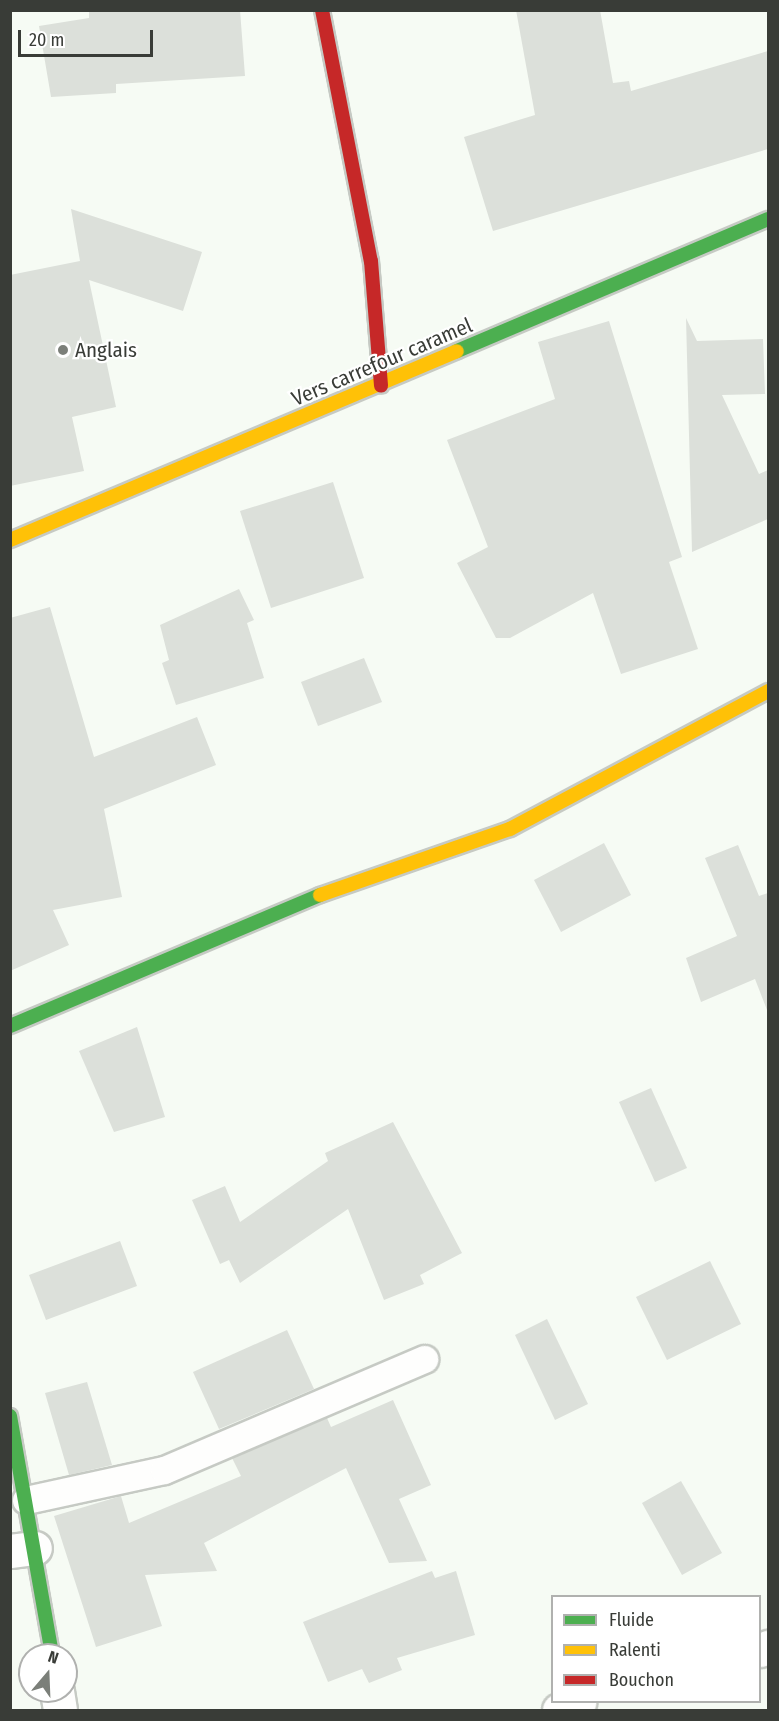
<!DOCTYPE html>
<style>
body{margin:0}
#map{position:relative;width:779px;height:1721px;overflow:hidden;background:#f6fbf4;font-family:"Fira Sans Condensed",sans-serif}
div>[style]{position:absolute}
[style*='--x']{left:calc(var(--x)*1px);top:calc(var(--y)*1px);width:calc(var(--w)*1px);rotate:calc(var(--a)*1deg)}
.building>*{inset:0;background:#dce0da}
.roads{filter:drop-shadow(2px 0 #c6cac4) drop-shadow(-2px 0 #c6cac4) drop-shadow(0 2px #c6cac4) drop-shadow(0 -2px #c6cac4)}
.lane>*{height:27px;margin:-13.5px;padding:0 13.5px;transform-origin:13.5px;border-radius:13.5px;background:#fefefd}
.street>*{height:33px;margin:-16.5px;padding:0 16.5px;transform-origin:16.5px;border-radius:16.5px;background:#fefefd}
.fast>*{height:14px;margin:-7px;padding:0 7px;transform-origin:7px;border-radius:7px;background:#4caf50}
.slow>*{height:14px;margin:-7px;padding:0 7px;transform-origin:7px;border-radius:7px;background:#ffc107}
.jam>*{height:14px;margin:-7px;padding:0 7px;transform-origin:7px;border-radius:7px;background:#c62828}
.dots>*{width:16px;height:16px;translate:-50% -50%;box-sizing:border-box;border:3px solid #fff;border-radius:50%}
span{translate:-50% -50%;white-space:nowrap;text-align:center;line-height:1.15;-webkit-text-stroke:4.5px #fff;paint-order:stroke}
.poi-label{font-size:21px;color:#393c37}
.left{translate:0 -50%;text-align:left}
.street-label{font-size:21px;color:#393c37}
.frame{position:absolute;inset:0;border:12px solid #393c37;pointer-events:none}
.legend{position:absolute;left:551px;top:1595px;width:210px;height:108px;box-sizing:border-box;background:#fff;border:2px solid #b0b1af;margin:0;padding:8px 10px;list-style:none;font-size:18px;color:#393c37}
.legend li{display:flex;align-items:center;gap:12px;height:30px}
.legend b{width:30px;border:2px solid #b0b1af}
.north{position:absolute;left:18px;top:1643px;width:60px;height:60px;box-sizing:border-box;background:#fff;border:2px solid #b0b1af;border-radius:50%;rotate:19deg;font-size:16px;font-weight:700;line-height:24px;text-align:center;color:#393c37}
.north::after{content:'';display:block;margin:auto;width:21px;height:27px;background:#7b7f79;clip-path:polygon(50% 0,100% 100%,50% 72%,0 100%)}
.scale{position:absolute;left:18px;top:30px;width:135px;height:27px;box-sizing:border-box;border:3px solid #393c37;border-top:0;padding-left:8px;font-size:18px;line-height:21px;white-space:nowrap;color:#393c37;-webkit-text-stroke:4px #fff;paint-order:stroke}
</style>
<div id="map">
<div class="building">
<div style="clip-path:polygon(89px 10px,240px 10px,245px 76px,116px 84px,116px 93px,51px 97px,39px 26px,89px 18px)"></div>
<div style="clip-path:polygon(516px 10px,600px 10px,613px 83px,629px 81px,631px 91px,768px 51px,768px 149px,493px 231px,464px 137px,535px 115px)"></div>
<div style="clip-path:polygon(71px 209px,202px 252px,183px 311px,89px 280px,116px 407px,72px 417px,84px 471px,10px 486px,10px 275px,80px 261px)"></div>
<div style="clip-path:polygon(686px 318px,697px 341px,763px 339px,765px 394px,722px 395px,759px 474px,768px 470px,768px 519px,692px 552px)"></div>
<div style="clip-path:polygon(609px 321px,682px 557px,669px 562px,698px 649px,621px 674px,593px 593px,510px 638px,496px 638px,457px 563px,488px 547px,447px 440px,555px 399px,538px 342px)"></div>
<div style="clip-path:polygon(333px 482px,364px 578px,271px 608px,240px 511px)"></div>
<div style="clip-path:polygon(239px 589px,254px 620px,247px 623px,264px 678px,176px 705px,162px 663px,169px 660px,160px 625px)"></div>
<div style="clip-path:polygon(50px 607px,94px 757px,197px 717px,216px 765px,104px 809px,122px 897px,53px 910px,69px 945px,10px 971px,10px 618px)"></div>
<div style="clip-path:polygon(364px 658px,382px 702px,318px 726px,301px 682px)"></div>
<div style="clip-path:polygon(604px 843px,631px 895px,561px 932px,534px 880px)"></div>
<div style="clip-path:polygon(738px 845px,759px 896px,768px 893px,767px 1010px,755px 979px,701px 1002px,686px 958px,737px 936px,705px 858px)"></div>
<div style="clip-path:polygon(137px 1027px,165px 1117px,114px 1132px,79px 1051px)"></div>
<div style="clip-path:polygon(651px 1088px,687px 1168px,655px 1182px,619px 1102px)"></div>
<div style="clip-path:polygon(393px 1122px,462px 1253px,420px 1275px,424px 1284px,384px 1300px,348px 1209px,240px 1283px,229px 1260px,220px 1264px,192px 1200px,225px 1186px,240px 1222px,328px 1161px,325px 1153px)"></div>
<div style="clip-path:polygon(120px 1241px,137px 1286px,46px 1320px,29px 1275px)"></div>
<div style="clip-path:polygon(710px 1261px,741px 1324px,667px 1360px,636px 1297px)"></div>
<div style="clip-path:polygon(547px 1319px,588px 1404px,555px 1420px,515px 1335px)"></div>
<div style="clip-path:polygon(287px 1330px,314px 1389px,219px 1429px,193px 1372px)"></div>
<div style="clip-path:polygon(87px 1382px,112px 1465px,69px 1475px,45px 1393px)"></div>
<div style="clip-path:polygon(393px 1400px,431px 1485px,399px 1499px,427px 1561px,389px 1563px,346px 1468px,204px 1543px,217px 1571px,145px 1575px,162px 1626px,96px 1647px,54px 1516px,121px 1496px,129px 1523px,241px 1476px,232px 1458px,327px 1418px,331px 1427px)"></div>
<div style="clip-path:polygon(681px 1481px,722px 1553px,682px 1575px,642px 1503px)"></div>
<div style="clip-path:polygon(432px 1571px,435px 1578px,456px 1571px,475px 1635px,397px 1658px,402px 1670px,369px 1683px,362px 1669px,328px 1682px,303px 1622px)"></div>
</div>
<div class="roads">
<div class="lane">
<div style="--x:26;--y:1500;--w:141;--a:-12.3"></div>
<div style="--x:164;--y:1470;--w:283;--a:-23.1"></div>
</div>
<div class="street">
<div style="--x:10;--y:1551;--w:25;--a:-7"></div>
<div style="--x:760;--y:1650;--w:9;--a:-21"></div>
<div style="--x:57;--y:1691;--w:19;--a:81"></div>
<div style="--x:559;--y:1710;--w:22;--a:-22"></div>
</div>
<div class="fast">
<div style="--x:457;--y:351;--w:338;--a:-23"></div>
<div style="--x:10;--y:1026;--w:337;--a:-22.9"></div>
<div style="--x:10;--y:1416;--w:243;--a:80"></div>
</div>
<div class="slow">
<div style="--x:10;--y:540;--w:485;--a:-22.9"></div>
<div style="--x:320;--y:895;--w:201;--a:-19.2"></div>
<div style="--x:510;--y:829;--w:293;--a:-28.1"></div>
</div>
<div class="jam">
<div style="--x:322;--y:10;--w:256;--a:79"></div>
<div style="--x:371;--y:261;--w:125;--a:85.4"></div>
</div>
</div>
<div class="dots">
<div style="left:63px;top:350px;background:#7b7f79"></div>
</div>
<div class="poi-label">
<span class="left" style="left:75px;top:350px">Anglais</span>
</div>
<div class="street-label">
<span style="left:382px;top:362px;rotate:-23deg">Vers carrefour caramel</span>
</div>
<div class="frame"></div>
<ul class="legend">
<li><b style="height:8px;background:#4caf50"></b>Fluide</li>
<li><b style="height:8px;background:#ffc107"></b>Ralenti</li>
<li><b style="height:8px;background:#c62828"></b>Bouchon</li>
</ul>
<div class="north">N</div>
<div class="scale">20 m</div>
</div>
